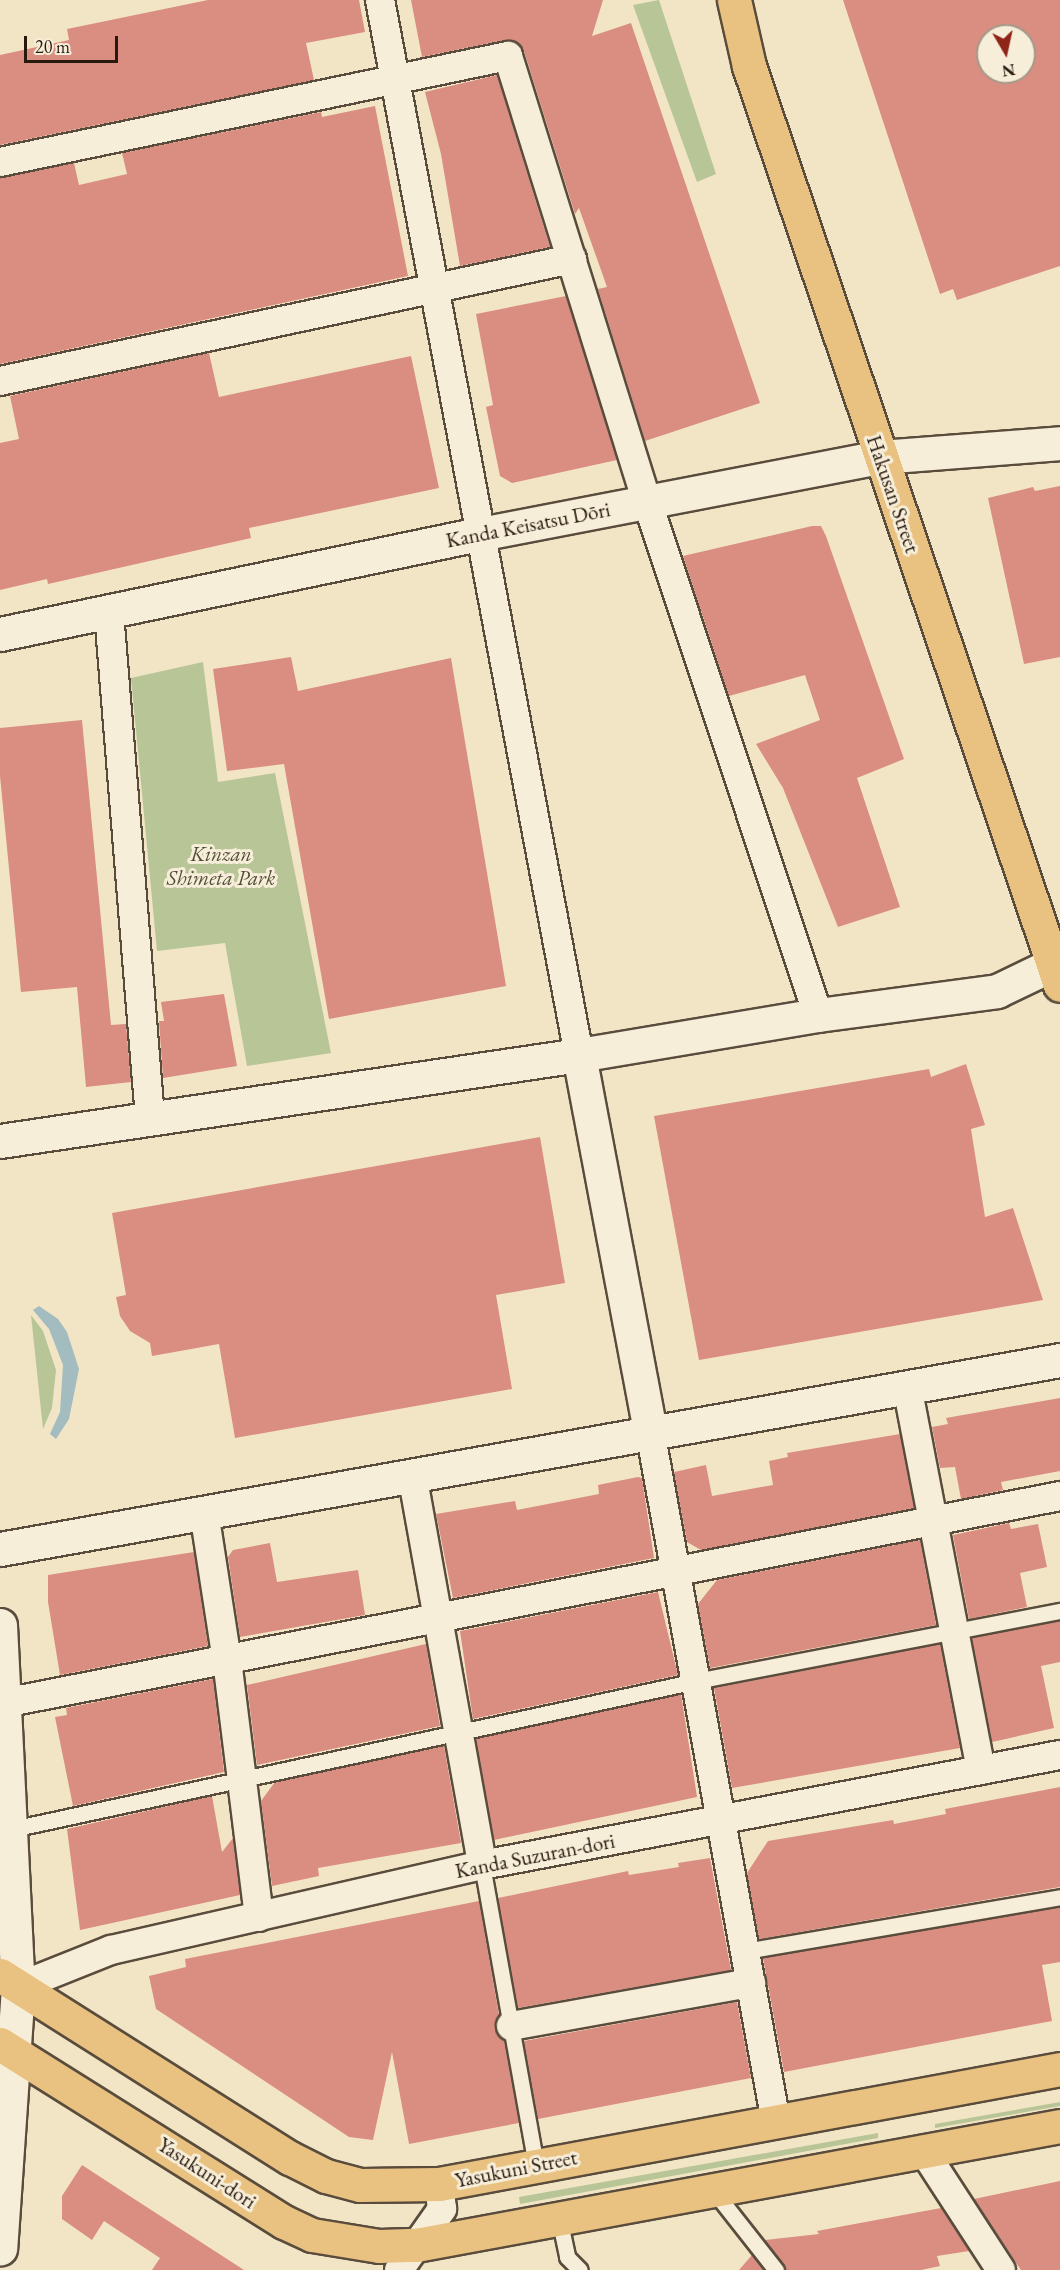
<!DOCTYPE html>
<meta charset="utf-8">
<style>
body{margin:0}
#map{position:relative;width:1060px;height:2270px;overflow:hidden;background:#f2e5c5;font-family:"EB Garamond",serif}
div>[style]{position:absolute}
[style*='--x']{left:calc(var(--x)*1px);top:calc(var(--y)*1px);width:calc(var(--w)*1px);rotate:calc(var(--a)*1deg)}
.green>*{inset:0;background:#b8c597}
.water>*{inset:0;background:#a2bcc0}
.building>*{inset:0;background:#da8d81}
.roads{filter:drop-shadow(2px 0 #5a4c3c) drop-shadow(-2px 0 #5a4c3c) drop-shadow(0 2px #5a4c3c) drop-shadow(0 -2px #5a4c3c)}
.lane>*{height:15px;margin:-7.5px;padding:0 7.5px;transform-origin:7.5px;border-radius:7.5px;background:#f7eed9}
.street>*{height:28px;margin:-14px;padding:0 14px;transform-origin:14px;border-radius:14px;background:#f7eed9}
.secondary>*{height:33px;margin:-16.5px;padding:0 16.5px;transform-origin:16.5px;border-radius:16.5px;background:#f7eed9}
.primary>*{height:33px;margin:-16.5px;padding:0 16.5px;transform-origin:16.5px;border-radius:16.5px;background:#e9c282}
span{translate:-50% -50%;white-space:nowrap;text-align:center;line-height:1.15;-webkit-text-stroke:6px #f7eed9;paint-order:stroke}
.street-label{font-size:21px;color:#28190f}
.park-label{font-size:21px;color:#534d38;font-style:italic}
.north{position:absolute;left:976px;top:24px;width:60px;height:60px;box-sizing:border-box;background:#f7eed9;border:2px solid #a49988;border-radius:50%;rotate:171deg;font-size:16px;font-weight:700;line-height:24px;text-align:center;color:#28190f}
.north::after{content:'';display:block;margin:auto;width:21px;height:27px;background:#8f2418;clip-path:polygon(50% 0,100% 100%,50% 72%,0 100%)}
.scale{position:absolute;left:24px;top:36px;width:94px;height:27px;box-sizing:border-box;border:3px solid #28190f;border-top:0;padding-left:8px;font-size:18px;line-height:21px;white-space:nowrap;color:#28190f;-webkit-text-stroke:4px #f7eed9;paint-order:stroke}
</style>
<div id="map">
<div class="green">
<div style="clip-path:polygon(659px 0,716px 174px,697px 182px,633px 5px)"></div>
<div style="clip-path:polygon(203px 662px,218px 782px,275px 773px,331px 1053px,247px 1066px,225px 943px,157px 951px,131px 678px)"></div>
<div style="clip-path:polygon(31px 1315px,43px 1331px,56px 1370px,52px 1408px,43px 1429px)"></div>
<div style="clip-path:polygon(1060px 2102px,1060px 2106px,935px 2128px,935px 2124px)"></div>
<div style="clip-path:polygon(878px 2133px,878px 2138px,520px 2204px,519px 2197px)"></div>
</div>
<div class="water">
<div style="clip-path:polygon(39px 1306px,58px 1319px,67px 1332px,79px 1369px,69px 1419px,56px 1439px,50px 1434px,60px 1412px,63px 1365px,49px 1329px,33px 1310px)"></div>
</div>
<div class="building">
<div style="clip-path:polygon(208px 0,359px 0,365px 32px,306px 43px,314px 80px,0 145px,0 55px,69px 40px,67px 29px)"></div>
<div style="clip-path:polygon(411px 0,603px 0,592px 36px,631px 23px,760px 403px,645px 441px,598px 289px,607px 287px,579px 208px,575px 214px,524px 51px,519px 44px,505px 40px,422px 57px)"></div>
<div style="clip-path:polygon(evenodd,843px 0,1060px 0,1060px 266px,957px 300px,953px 289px,940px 294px,843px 0,988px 36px,1024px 36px,1024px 72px,988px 72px,988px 36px)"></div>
<div style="clip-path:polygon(497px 75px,550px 247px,460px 266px,441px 154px,425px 92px)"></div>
<div style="clip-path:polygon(375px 106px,408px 276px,0 364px,0 178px,74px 163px,79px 185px,127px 174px,122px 153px,321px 112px,322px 117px)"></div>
<div style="clip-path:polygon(566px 296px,617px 460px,512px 483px,500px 476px,486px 407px,493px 405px,476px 314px)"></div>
<div style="clip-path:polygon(209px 353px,219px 397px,411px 356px,439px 488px,249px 528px,251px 538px,48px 584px,47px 579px,0 590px,0 443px,19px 439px,10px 396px)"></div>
<div style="clip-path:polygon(1060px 486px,1060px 657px,1024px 664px,988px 498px,1033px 487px,1035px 491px)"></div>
<div style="clip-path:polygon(812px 526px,821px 526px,826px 536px,904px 759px,857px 778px,900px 907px,838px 927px,783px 788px,756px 744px,820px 720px,805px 675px,729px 696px,683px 556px)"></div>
<div style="clip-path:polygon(291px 657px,298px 691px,451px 658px,506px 986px,329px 1019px,284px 764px,227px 771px,213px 669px)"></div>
<div style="clip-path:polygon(82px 720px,111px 1025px,126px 1024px,131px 1082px,86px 1087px,77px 987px,21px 992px,0 776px,0 728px)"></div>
<div style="clip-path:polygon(224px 994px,237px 1066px,163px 1078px,159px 1021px,164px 1021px,161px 1002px)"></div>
<div style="clip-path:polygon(966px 1064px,985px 1125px,971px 1129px,985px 1217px,1013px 1208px,1043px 1300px,699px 1360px,654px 1116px,929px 1069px,931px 1077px)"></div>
<div style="clip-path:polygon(540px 1137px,565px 1283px,496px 1295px,512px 1389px,235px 1438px,219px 1344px,152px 1356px,150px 1343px,130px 1331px,120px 1316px,116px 1297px,126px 1295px,112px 1213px)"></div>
<div style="clip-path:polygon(1060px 1398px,1060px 1471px,1001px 1482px,1003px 1490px,961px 1499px,955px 1467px,940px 1468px,932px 1427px,948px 1424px,946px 1418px)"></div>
<div style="clip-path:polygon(900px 1434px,914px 1508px,701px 1550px,687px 1542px,674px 1472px,706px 1465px,712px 1496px,773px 1485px,769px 1461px,788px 1457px,787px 1453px)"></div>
<div style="clip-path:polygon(638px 1477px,642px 1478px,654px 1558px,453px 1598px,436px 1514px,515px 1501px,517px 1510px,599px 1494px,598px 1485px)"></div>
<div style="clip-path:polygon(1009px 1523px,1011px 1529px,1038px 1524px,1047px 1567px,1020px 1573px,1027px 1607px,969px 1619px,953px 1535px)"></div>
<div style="clip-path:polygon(920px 1540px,936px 1625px,710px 1668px,698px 1604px,717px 1580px)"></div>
<div style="clip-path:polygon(270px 1543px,277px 1582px,358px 1570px,365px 1615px,240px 1637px,228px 1557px,233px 1550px)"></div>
<div style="clip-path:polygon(194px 1552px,208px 1646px,60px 1675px,48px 1602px,48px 1575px)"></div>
<div style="clip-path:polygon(658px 1592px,678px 1675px,473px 1719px,460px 1631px)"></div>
<div style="clip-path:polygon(1060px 1621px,1060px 1662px,1041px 1666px,1054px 1728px,992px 1742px,972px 1638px)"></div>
<div style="clip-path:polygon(426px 1644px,440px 1726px,257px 1765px,247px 1685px)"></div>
<div style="clip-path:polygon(940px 1644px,960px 1748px,732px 1788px,714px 1688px)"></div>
<div style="clip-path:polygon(213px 1679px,224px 1772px,73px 1806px,55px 1717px,67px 1715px,66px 1708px)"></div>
<div style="clip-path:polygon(681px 1694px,697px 1797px,494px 1840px,476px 1739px)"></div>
<div style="clip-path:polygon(444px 1746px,461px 1843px,318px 1868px,319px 1876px,272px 1886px,261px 1801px,275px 1782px)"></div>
<div style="clip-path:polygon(1060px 1787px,1060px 1887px,759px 1939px,747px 1873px,768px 1841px,893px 1820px,894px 1824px,946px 1814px,945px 1809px)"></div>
<div style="clip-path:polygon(212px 1796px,222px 1852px,233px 1838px,240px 1895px,80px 1930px,67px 1829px)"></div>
<div style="clip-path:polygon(710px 1858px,731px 1970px,518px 2008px,498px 1898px,628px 1871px,629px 1875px,679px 1867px,678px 1863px)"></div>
<div style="clip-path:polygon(479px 1901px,499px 2015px,495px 2028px,504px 2040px,519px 2123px,409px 2144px,392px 2052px,373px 2140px,349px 2137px,156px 2009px,149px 1976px,186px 1967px,185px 1959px)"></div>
<div style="clip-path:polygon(1060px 1907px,1060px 1962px,1042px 1965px,1052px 2021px,784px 2072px,763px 1958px)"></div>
<div style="clip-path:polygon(737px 2002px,751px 2078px,538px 2119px,524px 2041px)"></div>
<div style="clip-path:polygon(82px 2165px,125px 2193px,244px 2270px,152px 2270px,160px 2258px,104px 2221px,92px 2240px,62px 2219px,62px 2196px)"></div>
<div style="clip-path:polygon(1060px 2181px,1060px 2270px,1021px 2270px,974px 2199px)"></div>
<div style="clip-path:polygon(941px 2208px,969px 2251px,937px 2256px,940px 2266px,921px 2270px,786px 2270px,765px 2240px,819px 2234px,817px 2231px)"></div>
<div style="clip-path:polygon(752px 2255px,764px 2270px,739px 2270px)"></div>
</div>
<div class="roads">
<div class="lane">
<div style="--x:12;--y:1829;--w:700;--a:-12.21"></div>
<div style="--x:696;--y:1681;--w:371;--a:-10.9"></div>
<div style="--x:482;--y:1865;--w:305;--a:79.8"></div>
<div style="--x:745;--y:1951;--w:320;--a:-9.7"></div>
<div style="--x:713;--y:2190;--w:102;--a:51.8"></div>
<div style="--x:559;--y:2218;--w:40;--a:78"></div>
<div style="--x:567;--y:2257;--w:18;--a:45"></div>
</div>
<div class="street">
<div style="--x:380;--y:0;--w:1074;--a:79.32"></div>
<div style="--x:0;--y:162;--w:519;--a:-11.79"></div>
<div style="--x:508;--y:56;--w:466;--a:72.7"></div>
<div style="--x:647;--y:501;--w:542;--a:71.6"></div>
<div style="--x:0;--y:381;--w:585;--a:-12.04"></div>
<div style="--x:109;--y:613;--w:507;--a:85.36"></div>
<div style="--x:907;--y:1386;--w:391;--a:79.1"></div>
<div style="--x:650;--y:1431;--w:702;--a:79.67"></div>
<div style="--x:412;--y:1474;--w:397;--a:79.8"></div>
<div style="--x:204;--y:1512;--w:150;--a:81.2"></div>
<div style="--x:227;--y:1660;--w:259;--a:82.9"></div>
<div style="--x:4;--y:1703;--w:1076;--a:-11.09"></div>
<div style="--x:18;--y:1987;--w:100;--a:-21.7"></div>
<div style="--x:111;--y:1950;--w:381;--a:-12.9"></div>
<div style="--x:482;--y:1865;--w:588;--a:-10.78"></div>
<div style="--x:511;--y:2026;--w:244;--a:-10.2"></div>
<div style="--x:923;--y:2150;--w:143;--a:57"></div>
<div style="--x:399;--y:2270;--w:75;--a:-54.8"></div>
<div style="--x:442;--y:2209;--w:25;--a:-97"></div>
</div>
<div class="secondary">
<div style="--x:0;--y:634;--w:490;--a:-11.8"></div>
<div style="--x:480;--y:534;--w:407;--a:-10.9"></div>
<div style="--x:880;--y:457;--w:181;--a:-4.4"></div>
<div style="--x:579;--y:1055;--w:383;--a:79.3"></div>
<div style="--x:0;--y:1141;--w:585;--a:-8.45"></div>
<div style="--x:579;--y:1055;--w:242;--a:-9.5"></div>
<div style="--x:818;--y:1015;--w:181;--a:-7.6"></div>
<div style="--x:997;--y:991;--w:62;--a:-25.7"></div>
<div style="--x:0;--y:1549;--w:1077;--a:-10.11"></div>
<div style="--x:0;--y:1625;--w:362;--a:87.2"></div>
<div style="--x:18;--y:1987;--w:262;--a:93.9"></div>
</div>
<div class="primary">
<div style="--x:734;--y:0;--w:68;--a:77.2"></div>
<div style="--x:749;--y:66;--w:970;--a:71.3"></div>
<div style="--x:0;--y:1975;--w:343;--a:32.3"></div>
<div style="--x:290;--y:2158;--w:40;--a:26.6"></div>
<div style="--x:326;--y:2176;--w:35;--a:15"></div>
<div style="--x:360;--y:2185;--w:79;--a:-0.7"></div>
<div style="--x:439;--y:2184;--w:632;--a:-10.49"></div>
<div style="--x:0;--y:2044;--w:335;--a:32.1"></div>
<div style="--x:284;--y:2222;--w:31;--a:25"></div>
<div style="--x:312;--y:2235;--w:68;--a:9.3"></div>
<div style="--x:379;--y:2246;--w:37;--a:-2"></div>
<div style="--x:416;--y:2245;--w:655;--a:-10.47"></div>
</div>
</div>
<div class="street-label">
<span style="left:893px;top:494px;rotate:71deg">Hakusan Street</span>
<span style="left:528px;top:525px;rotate:-11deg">Kanda Keisatsu Dōri</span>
<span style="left:535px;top:1856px;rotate:-11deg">Kanda Suzuran-dori</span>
<span style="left:516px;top:2169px;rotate:-11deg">Yasukuni Street</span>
<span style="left:207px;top:2173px;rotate:33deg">Yasukuni-dori</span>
</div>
<div class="park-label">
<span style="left:221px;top:866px">Kinzan<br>Shimeta Park</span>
</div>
<div class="north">N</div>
<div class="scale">20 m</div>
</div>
